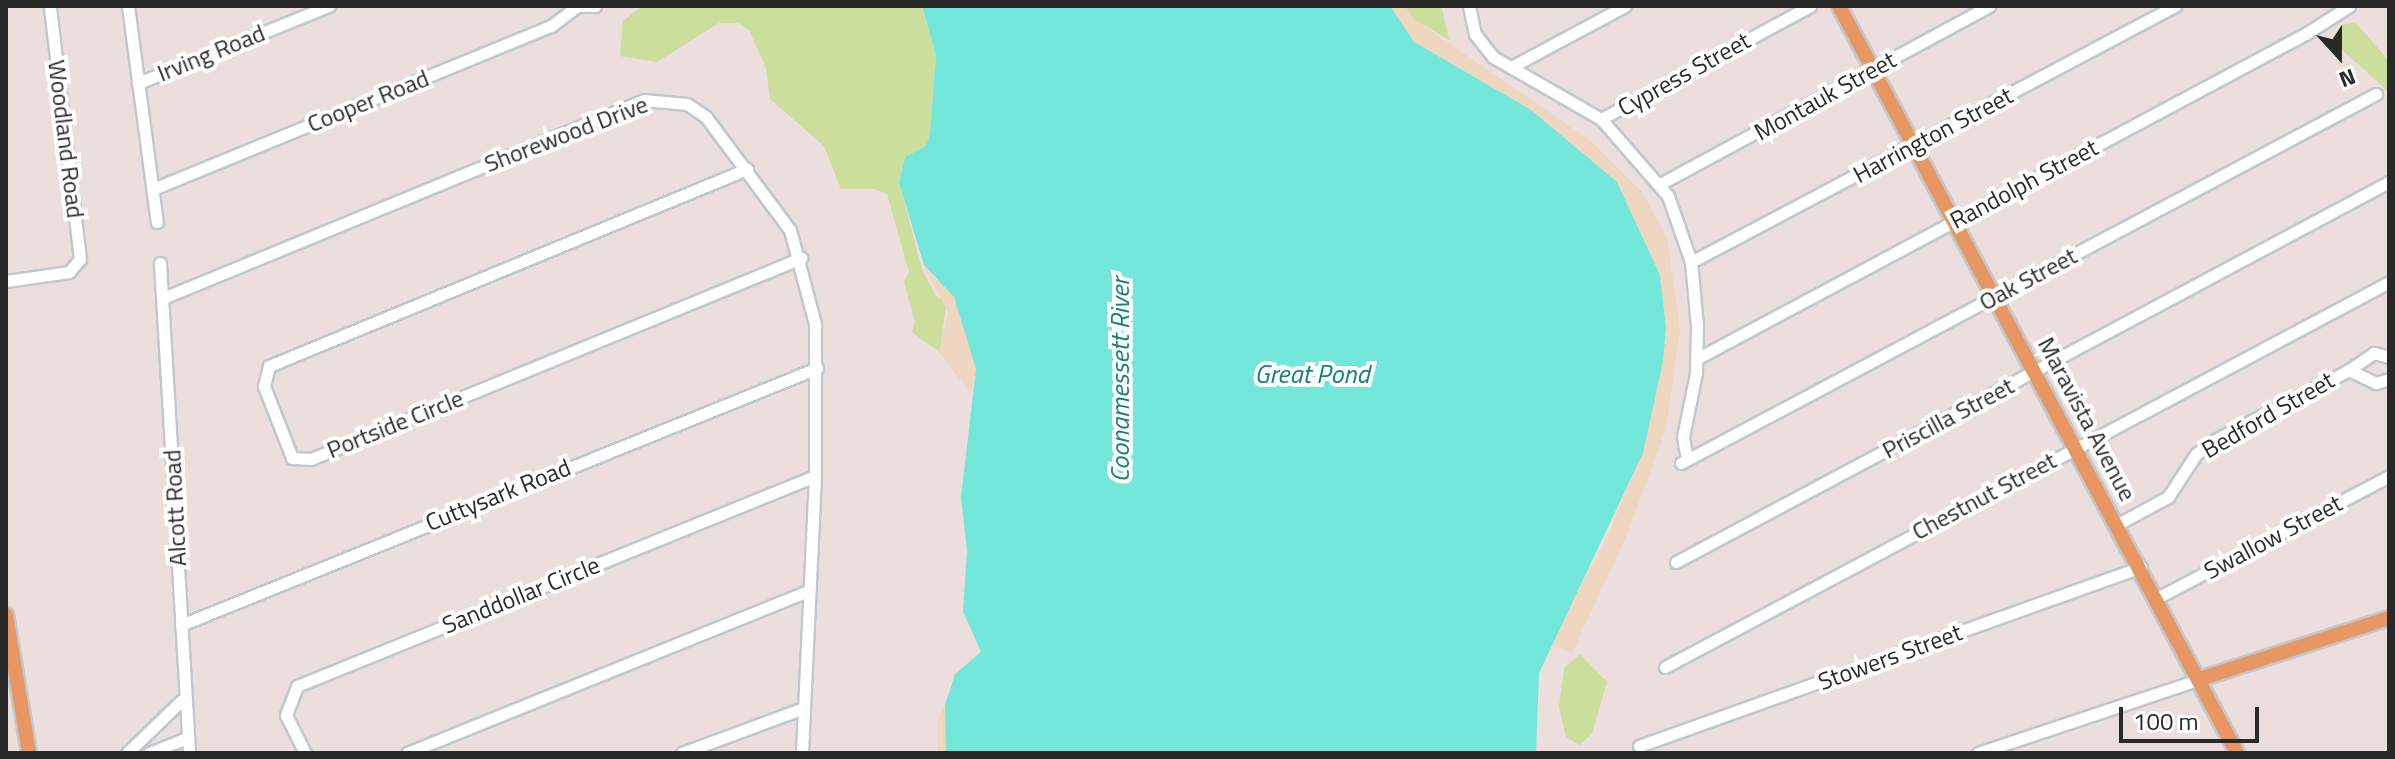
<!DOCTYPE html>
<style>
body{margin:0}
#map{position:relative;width:2395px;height:759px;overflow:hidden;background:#ebdedc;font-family:"Titillium Web",sans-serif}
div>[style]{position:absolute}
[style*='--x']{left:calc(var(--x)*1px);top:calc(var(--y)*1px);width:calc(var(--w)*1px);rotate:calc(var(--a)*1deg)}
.green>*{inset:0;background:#cbde9b}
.sand>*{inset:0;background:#eed6c0}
.water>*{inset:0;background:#74e7db}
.roads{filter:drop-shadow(2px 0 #c0c8cf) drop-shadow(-2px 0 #c0c8cf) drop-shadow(0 2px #c0c8cf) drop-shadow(0 -2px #c0c8cf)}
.minor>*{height:11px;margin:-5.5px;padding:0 5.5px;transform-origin:5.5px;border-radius:5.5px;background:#fff}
.major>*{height:14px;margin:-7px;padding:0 7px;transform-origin:7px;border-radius:7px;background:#e89763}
span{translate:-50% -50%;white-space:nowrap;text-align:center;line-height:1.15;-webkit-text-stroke:8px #fff;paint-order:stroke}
.street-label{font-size:24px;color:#292929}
.water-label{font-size:26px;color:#147f7b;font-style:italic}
.frame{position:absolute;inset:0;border:8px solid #292929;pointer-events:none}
.north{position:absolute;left:2299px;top:16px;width:80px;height:80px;-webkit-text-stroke:6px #fff;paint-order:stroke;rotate:159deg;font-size:22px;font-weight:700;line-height:32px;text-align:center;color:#292929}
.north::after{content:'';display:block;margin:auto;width:28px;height:36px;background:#292929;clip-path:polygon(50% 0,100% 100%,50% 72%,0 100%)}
.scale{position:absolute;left:2119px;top:707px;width:140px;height:36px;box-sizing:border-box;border:4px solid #292929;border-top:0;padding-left:10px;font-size:24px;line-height:28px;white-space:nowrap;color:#292929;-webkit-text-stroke:6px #fff;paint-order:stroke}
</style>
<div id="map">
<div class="green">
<div style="clip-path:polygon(642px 6px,922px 6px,936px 55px,930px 134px,926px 146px,905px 157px,899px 183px,922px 269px,936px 296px,946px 303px,940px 353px,912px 332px,915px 322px,904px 282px,909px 272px,887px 194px,875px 189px,841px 189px,824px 146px,770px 99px,766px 68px,749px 30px,738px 23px,719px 23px,657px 62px,620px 56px,623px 21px)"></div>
<div style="clip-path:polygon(1391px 6px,1446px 6px,1442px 9px,1449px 40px)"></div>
<div style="clip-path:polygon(2355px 22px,2389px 61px,2389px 92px,2331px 40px,2341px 25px)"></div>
<div style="clip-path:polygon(1580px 654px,1607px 682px,1592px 733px,1580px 745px,1566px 737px,1559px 707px,1564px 668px)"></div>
</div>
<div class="sand">
<div style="clip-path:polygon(1390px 6px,1405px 6px,1414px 19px,1591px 141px,1642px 192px,1667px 238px,1680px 330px,1666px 429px,1626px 537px,1572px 653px,1550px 644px,1607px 538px,1645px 445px,1666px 327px,1660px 275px,1617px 182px,1531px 110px,1414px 42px)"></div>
<div style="clip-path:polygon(924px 265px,954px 297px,967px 330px,976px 369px,971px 394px,940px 353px,948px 313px)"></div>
<div style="clip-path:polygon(945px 705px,948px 747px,946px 753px,937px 753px,937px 721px)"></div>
</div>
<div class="water">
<div style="clip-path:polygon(922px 6px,1390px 6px,1414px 42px,1531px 110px,1617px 182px,1660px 275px,1666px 327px,1663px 361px,1643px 453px,1539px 673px,1536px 753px,946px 753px,945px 705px,955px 674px,981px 652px,963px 611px,967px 551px,961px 497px,976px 369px,954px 297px,924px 265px,899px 183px,905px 157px,926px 146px,930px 134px,936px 55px)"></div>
</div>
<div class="roads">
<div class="minor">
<div style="--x:128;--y:6;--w:218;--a:82.4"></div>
<div style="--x:582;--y:6;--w:13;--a:0"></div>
<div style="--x:1469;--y:6;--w:29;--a:78"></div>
<div style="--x:1475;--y:34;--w:29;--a:52"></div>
<div style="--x:1493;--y:57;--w:125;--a:29.9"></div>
<div style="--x:1601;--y:119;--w:102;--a:49"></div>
<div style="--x:1668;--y:196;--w:70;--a:70.8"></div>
<div style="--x:1691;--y:262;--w:63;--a:84.6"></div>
<div style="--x:1697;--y:325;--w:48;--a:91.2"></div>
<div style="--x:1696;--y:373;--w:65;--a:101.5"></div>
<div style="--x:1683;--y:437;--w:23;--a:80"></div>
<div style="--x:1513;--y:66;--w:127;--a:-28.2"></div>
<div style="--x:138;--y:83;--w:206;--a:-22"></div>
<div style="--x:1601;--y:119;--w:238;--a:-28.4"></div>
<div style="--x:747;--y:169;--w:517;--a:157.6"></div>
<div style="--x:269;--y:366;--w:21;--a:104"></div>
<div style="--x:264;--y:386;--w:77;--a:68.7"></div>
<div style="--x:292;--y:458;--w:19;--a:3"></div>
<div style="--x:311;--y:459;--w:530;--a:-22.3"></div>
<div style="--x:1660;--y:184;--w:374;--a:-28.4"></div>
<div style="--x:153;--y:189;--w:430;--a:-22.3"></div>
<div style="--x:551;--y:26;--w:34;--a:-37"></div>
<div style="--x:1691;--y:262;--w:548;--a:-27.88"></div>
<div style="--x:160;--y:263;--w:491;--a:86.6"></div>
<div style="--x:6;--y:281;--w:64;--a:-8.1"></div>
<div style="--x:69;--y:272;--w:17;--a:-50"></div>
<div style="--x:80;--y:259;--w:255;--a:-96.8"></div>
<div style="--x:163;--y:298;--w:520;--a:-22.37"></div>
<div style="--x:644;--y:100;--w:43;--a:5.3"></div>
<div style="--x:687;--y:104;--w:23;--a:34"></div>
<div style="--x:706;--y:117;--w:141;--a:53.4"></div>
<div style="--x:790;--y:230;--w:97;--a:75.1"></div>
<div style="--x:815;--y:324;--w:152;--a:90"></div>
<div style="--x:815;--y:476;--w:277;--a:92.7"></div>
<div style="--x:2389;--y:357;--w:16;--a:-165"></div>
<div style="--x:2374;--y:353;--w:30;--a:146"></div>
<div style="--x:2349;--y:370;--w:30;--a:26"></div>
<div style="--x:2376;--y:383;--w:14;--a:-17"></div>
<div style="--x:1698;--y:358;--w:690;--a:-28.09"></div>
<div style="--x:2307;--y:33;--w:50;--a:-32.7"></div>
<div style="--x:1681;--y:463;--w:787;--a:-27.97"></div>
<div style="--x:2118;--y:524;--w:57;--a:-28.4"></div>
<div style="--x:2168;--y:497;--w:51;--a:-56.9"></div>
<div style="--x:2196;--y:454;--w:24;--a:-36"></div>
<div style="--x:2215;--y:440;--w:151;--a:-27.6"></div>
<div style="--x:1676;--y:562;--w:808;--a:-28.06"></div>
<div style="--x:2157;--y:598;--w:262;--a:-27.7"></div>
<div style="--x:181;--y:625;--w:686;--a:-22"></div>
<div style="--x:1665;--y:667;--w:820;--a:-28"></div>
<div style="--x:1639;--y:746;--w:533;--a:-19.62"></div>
<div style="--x:127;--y:753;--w:76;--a:-43.9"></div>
<div style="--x:149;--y:753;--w:41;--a:-21.5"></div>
<div style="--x:305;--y:753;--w:42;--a:-116.6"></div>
<div style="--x:286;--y:715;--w:31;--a:-69"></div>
<div style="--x:297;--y:686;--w:559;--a:-22.07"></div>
<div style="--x:407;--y:753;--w:432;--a:-22"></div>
<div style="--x:682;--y:753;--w:127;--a:-20.3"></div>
<div style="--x:1978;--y:753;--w:234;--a:-18.4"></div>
</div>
<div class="major">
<div style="--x:1839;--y:6;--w:846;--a:61.95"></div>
<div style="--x:6;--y:615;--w:140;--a:80.5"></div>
<div style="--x:2200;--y:679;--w:199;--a:-17.9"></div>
</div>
</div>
<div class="street-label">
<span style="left:211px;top:53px;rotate:-22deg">Irving Road</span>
<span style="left:1684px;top:74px;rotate:-29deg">Cypress Street</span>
<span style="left:1825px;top:96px;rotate:-29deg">Montauk Street</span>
<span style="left:368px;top:101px;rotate:-22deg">Cooper Road</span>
<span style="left:566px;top:134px;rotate:-21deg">Shorewood Drive</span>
<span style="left:1933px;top:135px;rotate:-28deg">Harrington Street</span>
<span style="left:66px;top:139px;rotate:83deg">Woodland Road</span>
<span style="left:2024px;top:184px;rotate:-28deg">Randolph Street</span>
<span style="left:2028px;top:279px;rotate:-28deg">Oak Street</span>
<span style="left:2268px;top:415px;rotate:-30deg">Bedford Street</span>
<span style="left:1948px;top:418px;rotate:-28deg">Priscilla Street</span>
<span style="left:2087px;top:419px;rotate:62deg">Maravista Avenue</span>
<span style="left:395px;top:424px;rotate:-22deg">Portside Circle</span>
<span style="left:498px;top:495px;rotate:-22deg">Cuttysark Road</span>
<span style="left:1984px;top:496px;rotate:-28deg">Chestnut Street</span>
<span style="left:175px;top:508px;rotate:-93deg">Alcott Road</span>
<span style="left:2273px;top:537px;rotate:-28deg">Swallow Street</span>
<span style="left:521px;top:595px;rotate:-22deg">Sanddollar Circle</span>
<span style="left:1890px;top:657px;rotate:-20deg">Stowers Street</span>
</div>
<div class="water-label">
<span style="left:1312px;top:374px">Great Pond</span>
<span style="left:1120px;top:380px;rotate:-90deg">Coonamessett River</span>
</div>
<div class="frame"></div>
<div class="north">N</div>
<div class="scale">100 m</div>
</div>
